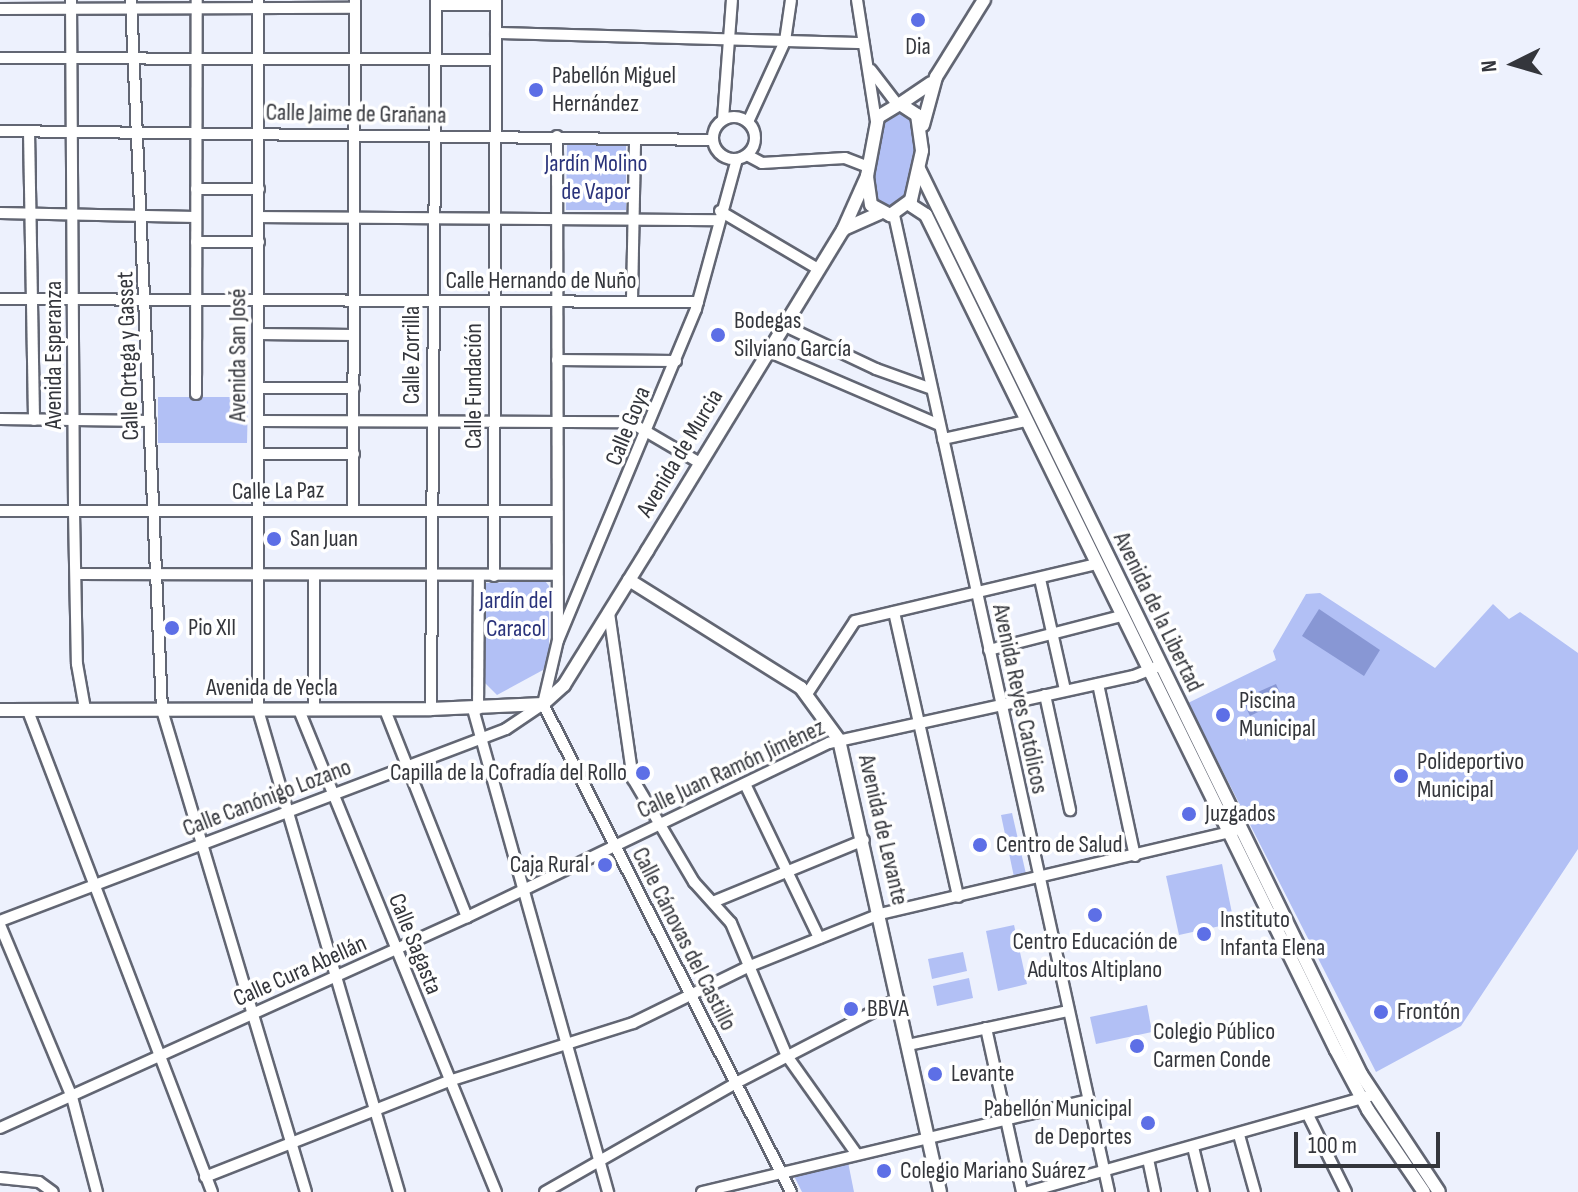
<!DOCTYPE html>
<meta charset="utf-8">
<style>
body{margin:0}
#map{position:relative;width:1578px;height:1192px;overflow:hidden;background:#edf1fd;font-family:"Sofia Sans Condensed",sans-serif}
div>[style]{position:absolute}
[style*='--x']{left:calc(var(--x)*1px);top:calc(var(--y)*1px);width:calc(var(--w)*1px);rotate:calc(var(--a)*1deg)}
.green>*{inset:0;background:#b2c0f5}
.water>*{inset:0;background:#8897d4}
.roads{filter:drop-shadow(2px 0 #626673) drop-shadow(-2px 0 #626673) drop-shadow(0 2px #626673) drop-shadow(0 -2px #626673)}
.minor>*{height:10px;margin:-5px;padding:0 5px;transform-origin:5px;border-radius:5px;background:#fff}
.minor>.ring{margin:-5px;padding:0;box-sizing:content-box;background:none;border:10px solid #fff;border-radius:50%}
.major>*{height:12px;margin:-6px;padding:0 6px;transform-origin:6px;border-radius:6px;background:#fff}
.dots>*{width:22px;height:22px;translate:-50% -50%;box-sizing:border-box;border:4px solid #fff;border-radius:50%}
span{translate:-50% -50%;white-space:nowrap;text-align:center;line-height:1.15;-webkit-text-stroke:7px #fff;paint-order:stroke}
.poi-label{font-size:24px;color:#34363c}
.left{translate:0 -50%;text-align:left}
.right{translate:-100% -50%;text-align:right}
.street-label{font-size:24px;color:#34363c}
.park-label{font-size:24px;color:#2a337b}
.north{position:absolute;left:1474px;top:24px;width:80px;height:80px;-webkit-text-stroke:6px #fff;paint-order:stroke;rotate:265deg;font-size:22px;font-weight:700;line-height:32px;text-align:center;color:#34363c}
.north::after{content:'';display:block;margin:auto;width:28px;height:36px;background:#34363c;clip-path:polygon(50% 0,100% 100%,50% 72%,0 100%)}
.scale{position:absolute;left:1294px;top:1132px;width:146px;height:36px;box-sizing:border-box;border:4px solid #34363c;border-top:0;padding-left:10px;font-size:24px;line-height:28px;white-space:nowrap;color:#34363c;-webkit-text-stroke:6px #fff;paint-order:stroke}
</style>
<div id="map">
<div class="green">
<div style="clip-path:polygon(900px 110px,912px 118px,915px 157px,904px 199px,891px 209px,877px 202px,873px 178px,884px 121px)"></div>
<div style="clip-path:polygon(567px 144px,626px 145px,626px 210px,566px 210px)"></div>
<div style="clip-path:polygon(158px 397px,248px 397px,247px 443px,158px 443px)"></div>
<div style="clip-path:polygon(545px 581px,549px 586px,549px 657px,543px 670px,497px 695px,483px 681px,483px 583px)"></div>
<div style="clip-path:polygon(1320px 593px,1435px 668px,1493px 604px,1509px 619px,1520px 612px,1578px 653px,1578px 849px,1461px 1026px,1376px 1072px,1188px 703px,1276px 660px,1273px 651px,1306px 594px)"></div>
<div style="clip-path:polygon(1012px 813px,1026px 874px,1014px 877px,1001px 815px)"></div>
<div style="clip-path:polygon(1222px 864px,1234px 923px,1179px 935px,1166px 876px)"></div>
<div style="clip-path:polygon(1014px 925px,1027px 984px,998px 991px,986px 931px)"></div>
<div style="clip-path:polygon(963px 952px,967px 971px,932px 979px,928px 959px)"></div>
<div style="clip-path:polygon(969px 978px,973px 998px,937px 1006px,933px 986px)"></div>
<div style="clip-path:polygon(1147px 1005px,1152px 1032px,1096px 1044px,1090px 1017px)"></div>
<div style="clip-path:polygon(848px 1162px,854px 1192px,802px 1192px,793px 1174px)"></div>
</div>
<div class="water">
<div style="clip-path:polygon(1319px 609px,1380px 650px,1364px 676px,1302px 636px)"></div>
<div style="clip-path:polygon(1276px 684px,1283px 700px,1250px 716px,1242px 699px)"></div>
</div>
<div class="roads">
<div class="minor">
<div style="--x:71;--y:0;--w:512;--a:89.66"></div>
<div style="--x:74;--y:512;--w:152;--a:88.9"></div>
<div style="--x:77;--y:664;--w:46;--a:79.9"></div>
<div style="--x:131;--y:0;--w:711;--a:87.5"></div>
<div style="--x:162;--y:710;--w:503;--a:73.37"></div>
<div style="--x:258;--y:0;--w:710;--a:90"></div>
<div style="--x:258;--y:710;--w:502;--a:73.69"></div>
<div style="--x:857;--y:0;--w:123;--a:81.1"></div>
<div style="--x:436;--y:5;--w:59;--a:0"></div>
<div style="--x:0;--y:9;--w:355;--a:-0.2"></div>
<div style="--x:496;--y:33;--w:366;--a:1.6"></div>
<div style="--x:0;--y:58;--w:496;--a:0.2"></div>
<div style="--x:871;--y:70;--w:43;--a:52.6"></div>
<div class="ring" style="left:713px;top:117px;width:32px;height:32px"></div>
<div style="--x:723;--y:119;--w:119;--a:-85.7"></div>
<div style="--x:748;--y:122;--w:89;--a:-65.4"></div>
<div style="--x:785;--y:41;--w:41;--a:-81.7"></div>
<div style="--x:0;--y:131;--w:712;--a:0.72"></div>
<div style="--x:29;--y:131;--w:289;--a:89"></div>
<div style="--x:557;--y:136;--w:502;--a:89.89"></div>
<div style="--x:747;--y:155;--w:17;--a:28"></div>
<div style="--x:762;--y:163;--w:83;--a:-3.4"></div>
<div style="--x:845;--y:158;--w:25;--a:21"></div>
<div style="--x:737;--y:159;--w:156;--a:105.3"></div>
<div style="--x:696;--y:309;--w:359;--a:112.6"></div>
<div style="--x:558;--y:640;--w:66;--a:103.2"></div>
<div style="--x:543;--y:704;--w:547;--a:63.06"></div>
<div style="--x:196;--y:189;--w:63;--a:0"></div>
<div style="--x:720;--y:211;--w:114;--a:30.6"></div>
<div style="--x:0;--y:213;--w:196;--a:1.2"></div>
<div style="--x:894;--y:215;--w:1000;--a:77.59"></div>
<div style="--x:259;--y:217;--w:459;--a:0.4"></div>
<div style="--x:196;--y:242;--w:63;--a:0"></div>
<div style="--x:0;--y:299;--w:698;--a:0.25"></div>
<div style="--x:632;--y:300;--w:161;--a:-88.9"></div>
<div style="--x:783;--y:325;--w:103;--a:25.3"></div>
<div style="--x:876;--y:369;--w:59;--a:19.7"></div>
<div style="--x:258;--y:334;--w:96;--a:0.6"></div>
<div style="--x:767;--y:351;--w:188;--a:23.2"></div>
<div style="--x:557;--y:360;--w:119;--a:0.5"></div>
<div style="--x:258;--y:388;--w:96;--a:0"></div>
<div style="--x:196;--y:394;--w:394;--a:-89.9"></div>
<div style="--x:0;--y:419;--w:150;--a:0.8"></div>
<div style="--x:258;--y:421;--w:372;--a:0.2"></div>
<div style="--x:630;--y:422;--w:81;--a:30.4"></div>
<div style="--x:943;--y:439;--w:85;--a:-12.2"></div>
<div style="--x:258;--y:454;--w:96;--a:0"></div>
<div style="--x:353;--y:510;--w:510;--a:-89.78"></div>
<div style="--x:0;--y:511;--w:556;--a:0"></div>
<div style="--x:76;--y:574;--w:479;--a:0.1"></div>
<div style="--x:494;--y:576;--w:576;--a:-89.8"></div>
<div style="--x:1040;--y:579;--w:114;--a:77.3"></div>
<div style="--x:894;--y:612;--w:292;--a:77.3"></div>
<div style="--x:609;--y:613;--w:168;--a:81.8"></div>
<div style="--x:633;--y:779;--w:120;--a:59.4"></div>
<div style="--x:694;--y:882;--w:55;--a:47.9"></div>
<div style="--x:731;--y:923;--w:144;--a:67.2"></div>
<div style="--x:787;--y:1056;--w:119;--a:54.6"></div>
<div style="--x:989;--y:650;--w:136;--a:-14.4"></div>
<div style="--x:1098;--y:684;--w:176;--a:77.9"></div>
<div style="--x:807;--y:694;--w:87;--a:-56.7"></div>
<div style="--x:855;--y:621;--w:248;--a:-13.3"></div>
<div style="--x:1045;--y:695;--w:118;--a:77.7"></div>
<div style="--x:431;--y:709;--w:709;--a:-89.6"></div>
<div style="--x:473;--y:709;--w:502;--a:74.38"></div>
<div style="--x:478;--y:709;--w:133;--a:-89.6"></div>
<div style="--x:299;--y:710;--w:521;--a:67.77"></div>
<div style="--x:314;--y:710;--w:135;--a:-90"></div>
<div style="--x:385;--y:710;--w:223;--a:68.4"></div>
<div style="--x:28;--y:711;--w:515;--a:69.07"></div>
<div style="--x:745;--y:784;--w:171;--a:64.3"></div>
<div style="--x:713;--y:902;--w:163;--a:-22.3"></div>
<div style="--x:0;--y:921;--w:541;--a:-20.78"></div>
<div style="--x:506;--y:729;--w:45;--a:-34"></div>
<div style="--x:0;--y:925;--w:186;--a:67.3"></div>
<div style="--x:72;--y:1097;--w:98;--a:75.3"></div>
<div style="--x:986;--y:1028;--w:168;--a:77.6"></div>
<div style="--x:908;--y:1045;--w:164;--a:-12"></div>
<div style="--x:1308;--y:1115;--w:86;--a:63.7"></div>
<div style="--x:0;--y:1128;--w:512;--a:-24.31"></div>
<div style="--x:467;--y:917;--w:402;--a:-25.7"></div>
<div style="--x:829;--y:743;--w:312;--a:-12.4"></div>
<div style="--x:1134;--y:676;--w:24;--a:-22"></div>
<div style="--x:1239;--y:1135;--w:59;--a:74.3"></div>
<div style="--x:1193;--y:1147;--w:46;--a:76.3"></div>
<div style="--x:1148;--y:1159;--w:34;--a:78"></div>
<div style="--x:205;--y:1177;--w:262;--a:-21.5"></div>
<div style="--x:449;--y:1081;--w:193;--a:-17.5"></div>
<div style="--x:633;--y:1023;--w:130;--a:-26"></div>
<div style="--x:750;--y:966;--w:140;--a:-21.8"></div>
<div style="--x:880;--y:914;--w:365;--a:-13.2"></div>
<div style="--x:0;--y:1178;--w:39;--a:6"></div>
<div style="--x:39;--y:1182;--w:17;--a:36"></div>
<div style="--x:545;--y:1192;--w:218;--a:-29.7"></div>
<div style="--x:734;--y:1084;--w:185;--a:-27.4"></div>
<div style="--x:702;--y:1192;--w:397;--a:-13.4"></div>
<div style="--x:1028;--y:1192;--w:357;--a:-15.7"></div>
</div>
<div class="major">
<div style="--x:900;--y:104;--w:20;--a:33"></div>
<div style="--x:917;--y:115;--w:36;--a:82"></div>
<div style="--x:922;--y:151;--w:50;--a:102.7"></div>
<div style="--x:911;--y:200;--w:26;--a:144"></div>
<div style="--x:890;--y:215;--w:21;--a:-152"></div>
<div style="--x:871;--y:205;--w:29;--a:-98"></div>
<div style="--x:867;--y:176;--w:60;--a:-79.4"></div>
<div style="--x:878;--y:117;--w:26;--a:-31"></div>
<div style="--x:900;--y:104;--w:37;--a:-34"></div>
<div style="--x:923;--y:125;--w:50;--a:-74.8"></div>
<div style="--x:936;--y:77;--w:91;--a:-58.1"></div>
<div style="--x:919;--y:169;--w:1007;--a:63.97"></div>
<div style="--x:1361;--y:1074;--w:141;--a:56.5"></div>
<div style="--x:909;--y:204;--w:20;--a:33"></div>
<div style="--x:926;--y:215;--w:930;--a:63.85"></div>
<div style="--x:1336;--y:1050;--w:68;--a:61.9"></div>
<div style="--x:1368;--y:1110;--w:99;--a:55.7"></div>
<div style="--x:846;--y:228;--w:37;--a:-24"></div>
<div style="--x:629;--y:580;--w:203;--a:32.1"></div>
<div style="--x:801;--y:688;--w:64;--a:53.8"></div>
<div style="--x:839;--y:740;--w:463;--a:77.4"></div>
<div style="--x:0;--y:710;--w:431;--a:-0.1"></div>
<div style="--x:431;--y:709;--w:112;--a:-2.6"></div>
<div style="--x:543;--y:704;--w:28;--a:-42"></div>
<div style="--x:564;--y:685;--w:158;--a:-58.2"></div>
<div style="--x:647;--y:551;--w:376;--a:-58.6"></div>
<div style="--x:843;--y:230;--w:59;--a:-66"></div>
</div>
</div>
<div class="dots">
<div style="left:918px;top:20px;background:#5d6fe6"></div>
<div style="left:536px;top:90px;background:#5d6fe6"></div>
<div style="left:718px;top:335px;background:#5d6fe6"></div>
<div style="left:274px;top:539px;background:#5d6fe6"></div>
<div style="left:172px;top:628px;background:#5d6fe6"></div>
<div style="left:1223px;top:715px;background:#5d6fe6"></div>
<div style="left:643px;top:773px;background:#5d6fe6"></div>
<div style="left:1401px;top:776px;background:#5d6fe6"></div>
<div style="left:1189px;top:814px;background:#5d6fe6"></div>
<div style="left:980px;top:845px;background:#5d6fe6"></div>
<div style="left:605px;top:865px;background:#5d6fe6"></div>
<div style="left:1095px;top:915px;background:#5d6fe6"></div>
<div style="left:1204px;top:934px;background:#5d6fe6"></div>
<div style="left:851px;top:1009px;background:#5d6fe6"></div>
<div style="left:1381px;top:1012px;background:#5d6fe6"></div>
<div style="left:1137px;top:1046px;background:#5d6fe6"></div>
<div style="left:935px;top:1074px;background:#5d6fe6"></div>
<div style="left:1148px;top:1123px;background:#5d6fe6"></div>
<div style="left:884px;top:1171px;background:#5d6fe6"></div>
</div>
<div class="poi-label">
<span style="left:918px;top:47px">Dia</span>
<span class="left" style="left:552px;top:90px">Pabellón Miguel<br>Hernández</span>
<span class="left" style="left:734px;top:335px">Bodegas<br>Silviano García</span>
<span class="left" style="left:290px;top:539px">San Juan</span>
<span class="left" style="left:188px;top:628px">Pio XII</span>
<span class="left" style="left:1239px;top:715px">Piscina<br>Municipal</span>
<span class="left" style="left:1417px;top:776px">Polideportivo<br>Municipal</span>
<span class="right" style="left:627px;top:773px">Capilla de la Cofradía del Rollo</span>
<span class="left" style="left:1205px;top:814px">Juzgados</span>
<span class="left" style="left:996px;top:845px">Centro de Salud</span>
<span class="right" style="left:589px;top:865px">Caja Rural</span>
<span class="left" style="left:1220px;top:934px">Instituto<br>Infanta Elena</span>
<span style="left:1095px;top:956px">Centro Educación de<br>Adultos Altiplano</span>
<span class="left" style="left:867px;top:1009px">BBVA</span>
<span class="left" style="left:1397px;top:1012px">Frontón</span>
<span class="left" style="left:1153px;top:1046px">Colegio Público<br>Carmen Conde</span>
<span class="left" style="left:951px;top:1074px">Levante</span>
<span class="right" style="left:1132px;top:1123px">Pabellón Municipal<br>de Deportes</span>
<span class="left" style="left:900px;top:1171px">Colegio Mariano Suárez</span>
</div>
<div class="street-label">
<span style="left:356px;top:114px;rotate:1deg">Calle Jaime de Grañana</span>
<span style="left:541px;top:281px">Calle Hernando de Nuño</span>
<span style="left:54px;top:355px;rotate:-90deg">Avenida Esperanza</span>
<span style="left:238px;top:355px;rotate:-90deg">Avenida San José</span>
<span style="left:412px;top:355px;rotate:-90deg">Calle Zorrilla</span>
<span style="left:128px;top:356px;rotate:-92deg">Calle Ortega y Gasset</span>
<span style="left:474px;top:386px;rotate:-90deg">Calle Fundación</span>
<span style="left:628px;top:426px;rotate:-68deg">Calle Goya</span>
<span style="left:680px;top:453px;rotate:-59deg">Avenida de Murcia</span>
<span style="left:278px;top:491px;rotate:-1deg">Calle La Paz</span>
<span style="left:1158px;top:612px;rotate:64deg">Avenida de la Libertad</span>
<span style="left:272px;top:688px">Avenida de Yecla</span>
<span style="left:1020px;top:699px;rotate:78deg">Avenida Reyes Católicos</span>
<span style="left:731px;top:769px;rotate:-25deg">Calle Juan Ramón Jiménez</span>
<span style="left:267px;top:798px;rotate:-21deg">Calle Canónigo Lozano</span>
<span style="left:883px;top:830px;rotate:77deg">Avenida de Levante</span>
<span style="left:684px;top:939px;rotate:63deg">Calle Cánovas del Castillo</span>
<span style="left:415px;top:944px;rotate:68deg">Calle Sagasta</span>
<span style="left:300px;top:971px;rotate:-24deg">Calle Cura Abellán</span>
</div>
<div class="park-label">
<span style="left:596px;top:178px">Jardín Molino<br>de Vapor</span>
<span style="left:516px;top:615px">Jardín del<br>Caracol</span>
</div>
<div class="north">N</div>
<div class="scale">100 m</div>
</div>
